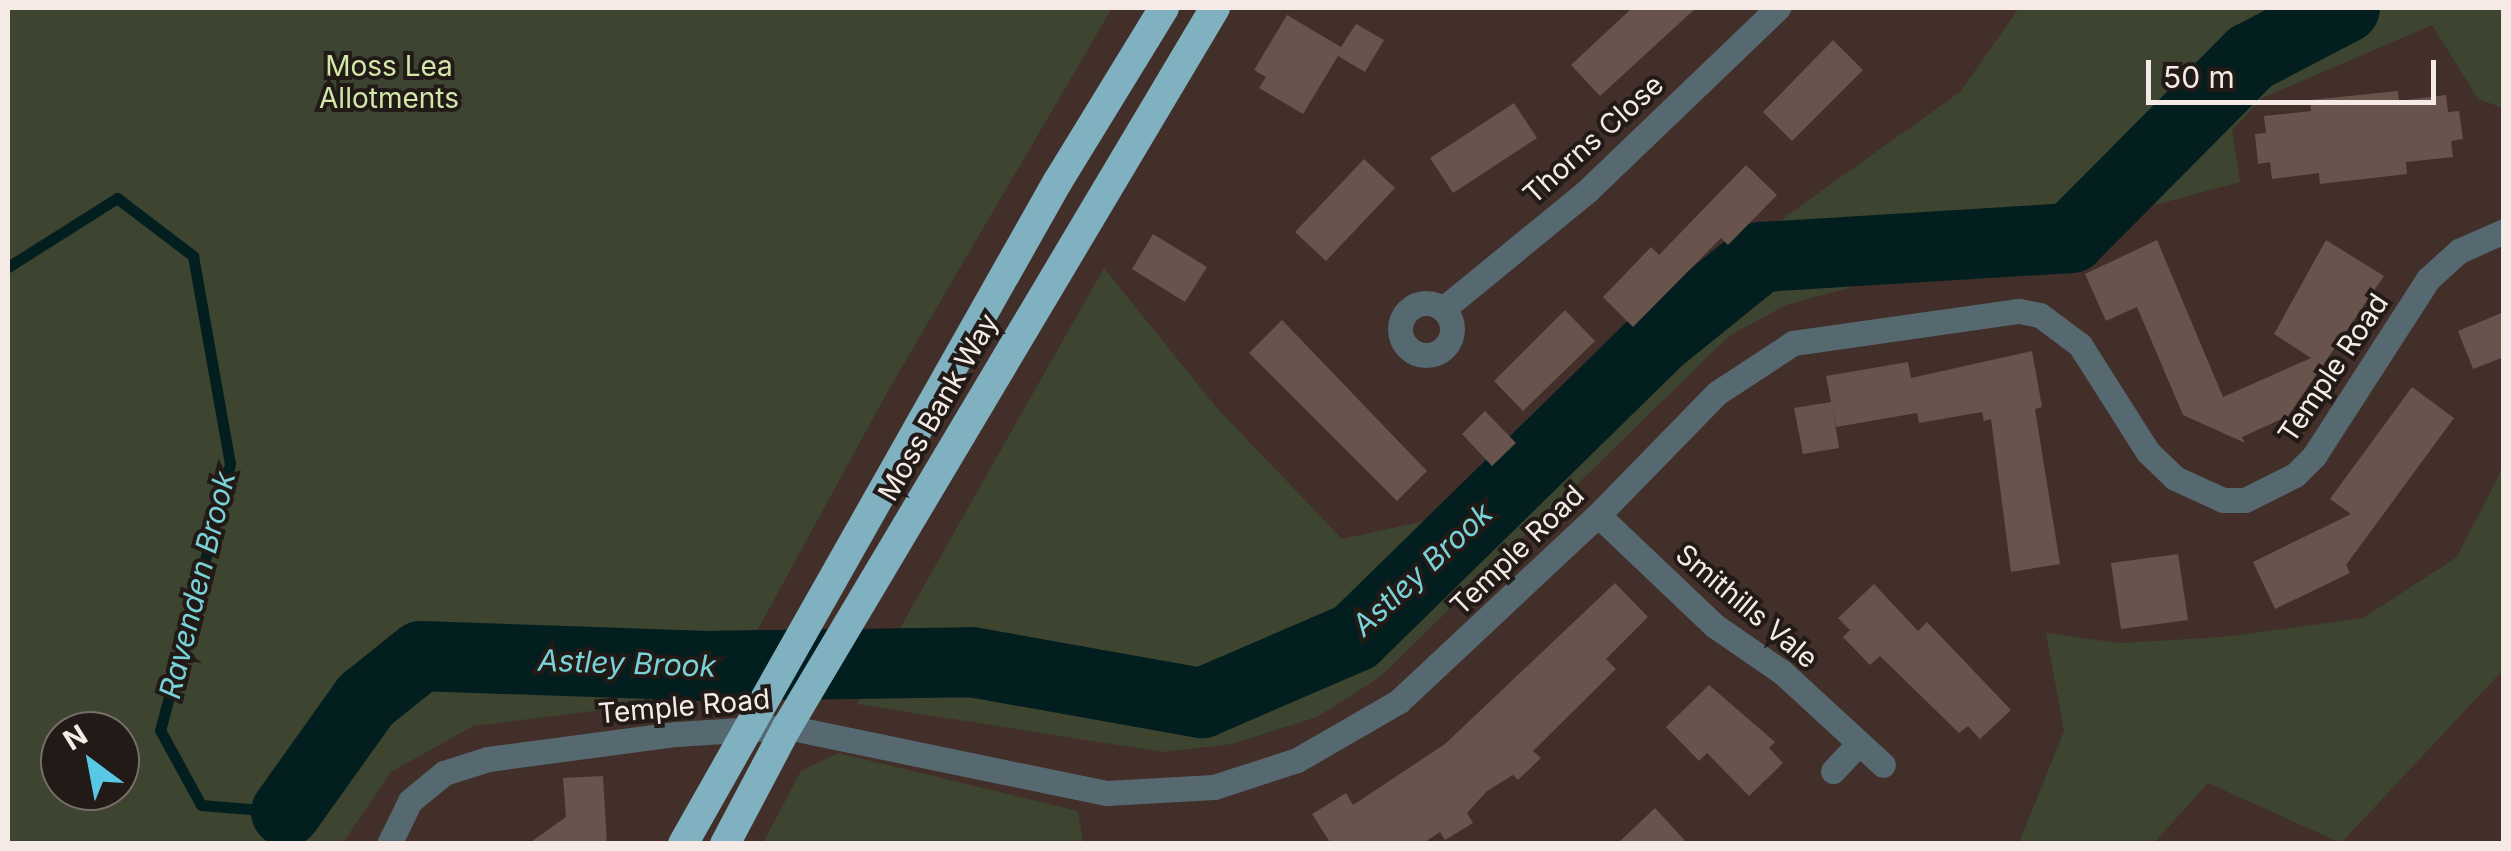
<!DOCTYPE html>
<style>
body{margin:0}
#map{position:relative;width:2511px;height:851px;overflow:hidden;background:#422f29;font-family:Inter,sans-serif}
div>[style]{position:absolute}
[style*='--x']{left:calc(var(--x)*1px);top:calc(var(--y)*1px);width:calc(var(--w)*1px);rotate:calc(var(--a)*1deg)}
.green>*{inset:0;background:#3d442f}
.stream>*{height:11px;margin:-5.5px;padding:0 5.5px;transform-origin:5.5px;border-radius:5.5px;background:#021e1f}
.river>*{height:70px;margin:-35px;padding:0 35px;transform-origin:35px;border-radius:35px;background:#021e1f}
.building>*{inset:0;background:#68544d}
.minor>*{height:25px;margin:-12.5px;padding:0 12.5px;transform-origin:12.5px;border-radius:12.5px;background:#566970}
.minor>.ring{margin:-12.5px;padding:0;box-sizing:content-box;background:none;border:25px solid #566970;border-radius:50%}
.highway>*{height:30px;margin:-15px;padding:0 15px;transform-origin:15px;border-radius:15px;background:#80b1c0}
span{translate:-50% -50%;white-space:nowrap;text-align:center;line-height:1.15;-webkit-text-stroke:8px #221a17;paint-order:stroke}
.park-label{font-size:28px;color:#d2e7a7}
.street-label{font-size:28px;color:#f6eae6}
.water-label{font-size:30px;color:#79d2d8;font-style:italic}
.frame{position:absolute;inset:0;border:10px solid #f6eae6;pointer-events:none}
.north{position:absolute;left:40px;top:711px;width:100px;height:100px;box-sizing:border-box;background:#221a17;border:2px solid #776d6a;border-radius:50%;rotate:328deg;font-size:28px;font-weight:700;line-height:40px;text-align:center;color:#f6eae6}
.north::after{content:'';display:block;margin:auto;width:35px;height:45px;background:#59c8e4;clip-path:polygon(50% 0,100% 100%,50% 72%,0 100%)}
.scale{position:absolute;left:2146px;top:60px;width:290px;height:45px;box-sizing:border-box;border:5px solid #f6eae6;border-top:0;padding-left:12px;font-size:30px;line-height:35px;white-space:nowrap;color:#f6eae6;-webkit-text-stroke:8px #221a17;paint-order:stroke}
</style>
<div id="map">
<div class="green">
<div style="clip-path:polygon(evenodd,8px 8px,1112px 8px,888px 391px,722px 695px,473px 726px,391px 772px,342px 844px,8px 843px,8px 8px,120px 731px,120px 791px,60px 791px,60px 731px,120px 731px)"></div>
<div style="clip-path:polygon(2019px 8px,2503px 8px,2503px 108px,2478px 99px,2432px 25px,2262px 98px,2232px 130px,2240px 182px,1786px 305px,1729px 336px,1380px 677px,1317px 717px,1232px 744px,1163px 752px,857px 704px,1104px 268px,1216px 407px,1342px 539px,1457px 514px,1639px 338px,1789px 214px,1960px 92px)"></div>
<div style="clip-path:polygon(2503px 467px,2503px 670px,2341px 843px,2208px 783px,2154px 843px,2019px 843px,2064px 731px,2046px 633px,2119px 643px,2223px 637px,2363px 618px,2457px 557px)"></div>
<div style="clip-path:polygon(838px 753px,1078px 811px,1083px 843px,763px 843px,801px 771px)"></div>
</div>
<div class="stream">
<div style="--x:8;--y:267;--w:129;--a:-32.3"></div>
<div style="--x:117;--y:198;--w:96;--a:37.3"></div>
<div style="--x:193;--y:256;--w:211;--a:79.9"></div>
<div style="--x:230;--y:464;--w:275;--a:104.7"></div>
<div style="--x:160;--y:730;--w:85;--a:61.3"></div>
<div style="--x:201;--y:805;--w:85;--a:4.7"></div>
<div style="--x:286;--y:812;--w:34;--a:109"></div>
</div>
<div class="river">
<div style="--x:286;--y:812;--w:138;--a:-54.5"></div>
<div style="--x:366;--y:700;--w:70;--a:-38.7"></div>
<div style="--x:421;--y:656;--w:280;--a:2"></div>
<div style="--x:701;--y:666;--w:270;--a:-0.8"></div>
<div style="--x:971;--y:662;--w:235;--a:10.1"></div>
<div style="--x:1202;--y:703;--w:167;--a:-23.3"></div>
<div style="--x:1355;--y:637;--w:424;--a:-44.4"></div>
<div style="--x:1658;--y:340;--w:132;--a:-38.9"></div>
<div style="--x:1761;--y:257;--w:311;--a:-3.5"></div>
<div style="--x:2071;--y:238;--w:255;--a:-45.2"></div>
<div style="--x:2251;--y:57;--w:106;--a:-27.5"></div>
</div>
<div class="building">
<div style="clip-path:polygon(1632px 8px,1696px 8px,1600px 96px,1571px 65px)"></div>
<div style="clip-path:polygon(1287px 15px,1341px 47px,1356px 24px,1384px 40px,1365px 72px,1338px 56px,1303px 114px,1259px 88px,1266px 77px,1254px 70px)"></div>
<div style="clip-path:polygon(1833px 40px,1863px 70px,1792px 141px,1763px 112px)"></div>
<div style="clip-path:polygon(2398px 91px,2399px 101px,2446px 95px,2448px 112px,2459px 111px,2463px 139px,2451px 141px,2453px 157px,2406px 162px,2407px 174px,2320px 184px,2319px 173px,2272px 179px,2270px 162px,2258px 164px,2255px 134px,2266px 133px,2264px 116px,2311px 111px,2310px 100px)"></div>
<div style="clip-path:polygon(1514px 103px,1537px 138px,1453px 193px,1430px 158px)"></div>
<div style="clip-path:polygon(1364px 159px,1395px 188px,1326px 261px,1295px 232px)"></div>
<div style="clip-path:polygon(1746px 165px,1777px 195px,1728px 245px,1721px 238px,1633px 327px,1603px 297px,1651px 247px,1659px 255px)"></div>
<div style="clip-path:polygon(1153px 234px,1207px 267px,1185px 302px,1132px 269px)"></div>
<div style="clip-path:polygon(2157px 240px,2223px 397px,2311px 358px,2274px 334px,2326px 240px,2384px 276px,2288px 416px,2242px 437px,2245px 443px,2183px 415px,2137px 307px,2106px 321px,2085px 274px)"></div>
<div style="clip-path:polygon(1565px 310px,1595px 341px,1523px 411px,1494px 381px)"></div>
<div style="clip-path:polygon(2504px 312px,2504px 357px,2473px 369px,2458px 331px)"></div>
<div style="clip-path:polygon(1282px 320px,1427px 471px,1397px 501px,1249px 353px)"></div>
<div style="clip-path:polygon(2032px 351px,2042px 407px,2035px 409px,2060px 564px,2011px 572px,1991px 419px,1984px 421px,1982px 412px,1919px 423px,1917px 413px,1836px 427px,1832px 405px,1839px 448px,1803px 454px,1794px 408px,1831px 402px,1826px 376px,1908px 362px,1911px 378px)"></div>
<div style="clip-path:polygon(2412px 387px,2454px 418px,2346px 565px,2350px 573px,2275px 609px,2253px 562px,2351px 514px,2330px 499px)"></div>
<div style="clip-path:polygon(1485px 411px,1516px 443px,1492px 466px,1462px 434px)"></div>
<div style="clip-path:polygon(2178px 554px,2188px 620px,2121px 629px,2111px 563px)"></div>
<div style="clip-path:polygon(1615px 583px,1648px 617px,1606px 659px,1616px 669px,1533px 751px,1541px 758px,1518px 780px,1513px 775px,1487px 791px,1467px 813px,1473px 823px,1445px 840px,1440px 832px,1422px 844px,1331px 844px,1312px 814px,1346px 793px,1353px 805px,1445px 744px)"></div>
<div style="clip-path:polygon(1874px 584px,1918px 631px,1927px 622px,2011px 710px,1980px 739px,1968px 726px,1959px 733px,1880px 656px,1870px 665px,1843px 637px,1850px 630px,1838px 618px)"></div>
<div style="clip-path:polygon(1709px 685px,1775px 742px,1769px 748px,1783px 763px,1749px 796px,1707px 753px,1699px 761px,1666px 727px)"></div>
<div style="clip-path:polygon(603px 776px,607px 844px,528px 844px,566px 817px,563px 778px)"></div>
<div style="clip-path:polygon(1655px 808px,1688px 844px,1617px 844px)"></div>
</div>
<div class="minor">
<div class="ring" style="left:1400px;top:303px;width:27px;height:27px"></div>
<div style="--x:1443;--y:309;--w:186;--a:-39.3"></div>
<div style="--x:1587;--y:191;--w:265;--a:-43.8"></div>
<div style="--x:1598;--y:515;--w:161;--a:43.5"></div>
<div style="--x:1715;--y:626;--w:81;--a:34.5"></div>
<div style="--x:1782;--y:672;--w:137;--a:42.6"></div>
<div style="--x:1833;--y:771;--w:38;--a:-47"></div>
<div style="--x:389;--y:844;--w:48;--a:-64"></div>
<div style="--x:410;--y:801;--w:44;--a:-39.5"></div>
<div style="--x:444;--y:773;--w:46;--a:-17.7"></div>
<div style="--x:488;--y:759;--w:190;--a:-7.6"></div>
<div style="--x:676;--y:734;--w:111;--a:-3.6"></div>
<div style="--x:787;--y:727;--w:326;--a:11.7"></div>
<div style="--x:1106;--y:793;--w:108;--a:-3.2"></div>
<div style="--x:1214;--y:787;--w:87;--a:-18"></div>
<div style="--x:1297;--y:760;--w:118;--a:-30"></div>
<div style="--x:1399;--y:701;--w:272;--a:-43.1"></div>
<div style="--x:1598;--y:515;--w:170;--a:-45.7"></div>
<div style="--x:1717;--y:393;--w:91;--a:-33.3"></div>
<div style="--x:1793;--y:343;--w:228;--a:-8.1"></div>
<div style="--x:2019;--y:311;--w:21;--a:11"></div>
<div style="--x:2040;--y:315;--w:50;--a:36.9"></div>
<div style="--x:2080;--y:345;--w:127;--a:57.6"></div>
<div style="--x:2148;--y:452;--w:37;--a:44"></div>
<div style="--x:2175;--y:478;--w:53;--a:24.6"></div>
<div style="--x:2223;--y:500;--w:22;--a:0"></div>
<div style="--x:2245;--y:500;--w:56;--a:-26.6"></div>
<div style="--x:2295;--y:475;--w:27;--a:-45"></div>
<div style="--x:2314;--y:456;--w:211;--a:-57.2"></div>
<div style="--x:2428;--y:279;--w:42;--a:-42.1"></div>
<div style="--x:2459;--y:251;--w:49;--a:-24"></div>
</div>
<div class="highway">
<div style="--x:683;--y:844;--w:762;--a:-60.51"></div>
<div style="--x:1058;--y:181;--w:203;--a:-58.5"></div>
<div style="--x:725;--y:844;--w:132;--a:-62.1"></div>
<div style="--x:787;--y:727;--w:837;--a:-59.24"></div>
</div>
<div class="park-label">
<span style="left:389px;top:82px">Moss Lea<br>Allotments</span>
</div>
<div class="street-label">
<span style="left:1593px;top:139px;rotate:-42deg">Thorns Close</span>
<span style="left:2333px;top:368px;rotate:-56deg">Temple Road</span>
<span style="left:938px;top:407px;rotate:-60deg">Moss Bank Way</span>
<span style="left:1517px;top:550px;rotate:-44deg">Temple Road</span>
<span style="left:1747px;top:606px;rotate:40deg">Smithills Vale</span>
<span style="left:684px;top:706px;rotate:-5deg">Temple Road</span>
</div>
<div class="water-label">
<span style="left:1422px;top:569px;rotate:-43deg">Astley Brook</span>
<span style="left:197px;top:585px;rotate:-76deg">Ravenden Brook</span>
<span style="left:627px;top:663px;rotate:2deg">Astley Brook</span>
</div>
<div class="frame"></div>
<div class="north">N</div>
<div class="scale">50 m</div>
</div>
